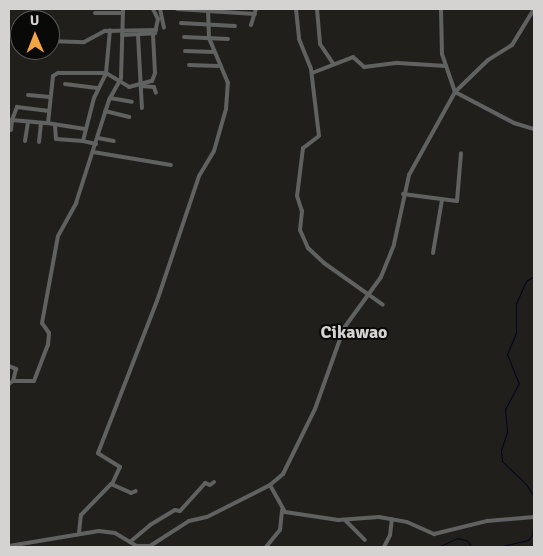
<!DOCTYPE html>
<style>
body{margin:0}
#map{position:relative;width:543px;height:556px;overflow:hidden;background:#201f1b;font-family:Signika,sans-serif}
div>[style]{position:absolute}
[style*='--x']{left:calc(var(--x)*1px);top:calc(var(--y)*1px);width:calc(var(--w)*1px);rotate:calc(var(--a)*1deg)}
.stream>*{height:1px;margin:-0.5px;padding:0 0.5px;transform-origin:0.5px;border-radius:0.5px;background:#00061d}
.minor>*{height:4px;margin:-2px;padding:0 2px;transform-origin:2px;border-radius:2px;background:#5f6261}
span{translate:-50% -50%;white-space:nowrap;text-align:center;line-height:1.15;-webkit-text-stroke:4px #090907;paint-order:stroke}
.quarter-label{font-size:18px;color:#d4d3d1;font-weight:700}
.frame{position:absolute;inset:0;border:10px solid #d4d3d1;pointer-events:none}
.north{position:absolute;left:10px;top:10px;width:50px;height:50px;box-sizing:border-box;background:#090907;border:1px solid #5a5a58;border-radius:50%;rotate:359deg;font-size:14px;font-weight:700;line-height:20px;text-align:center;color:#d4d3d1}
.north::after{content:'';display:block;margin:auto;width:18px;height:22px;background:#f2a541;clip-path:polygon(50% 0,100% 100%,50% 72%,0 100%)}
</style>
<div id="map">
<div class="stream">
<div style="--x:534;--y:276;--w:9;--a:148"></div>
<div style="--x:526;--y:281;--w:24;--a:114"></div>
<div style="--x:516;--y:303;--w:30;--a:90"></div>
<div style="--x:516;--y:333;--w:23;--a:113"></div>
<div style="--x:507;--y:354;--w:31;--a:68"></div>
<div style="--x:519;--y:383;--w:30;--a:118"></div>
<div style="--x:505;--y:409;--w:23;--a:85"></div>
<div style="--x:507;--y:432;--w:20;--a:108"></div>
<div style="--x:501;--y:451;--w:10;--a:84"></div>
<div style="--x:502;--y:461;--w:33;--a:44"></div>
<div style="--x:526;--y:484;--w:15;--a:58"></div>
<div style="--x:534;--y:515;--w:5;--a:-90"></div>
<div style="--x:438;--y:547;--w:21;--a:-25"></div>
<div style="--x:457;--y:538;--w:9;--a:13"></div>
<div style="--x:466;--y:540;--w:9;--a:49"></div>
<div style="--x:498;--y:547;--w:31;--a:-13"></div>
<div style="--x:528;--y:540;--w:6;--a:-51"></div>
<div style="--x:532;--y:535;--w:16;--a:-83"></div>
</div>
<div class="minor">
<div style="--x:160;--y:9;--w:19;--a:78"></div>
<div style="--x:177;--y:9;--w:78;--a:3.7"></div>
<div style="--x:296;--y:9;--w:30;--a:84"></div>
<div style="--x:299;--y:39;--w:32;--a:68"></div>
<div style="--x:311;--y:69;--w:67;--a:83.2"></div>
<div style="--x:319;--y:136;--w:20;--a:143"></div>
<div style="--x:303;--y:148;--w:48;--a:97.1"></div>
<div style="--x:297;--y:196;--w:16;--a:72"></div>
<div style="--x:302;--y:211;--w:19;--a:96"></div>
<div style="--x:300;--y:230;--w:20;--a:66"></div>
<div style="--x:308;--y:248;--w:22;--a:43"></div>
<div style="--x:324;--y:263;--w:72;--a:35.4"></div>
<div style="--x:317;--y:9;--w:35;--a:85"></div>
<div style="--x:320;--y:44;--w:23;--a:56"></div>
<div style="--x:534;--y:9;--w:42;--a:121.4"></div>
<div style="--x:512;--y:45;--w:28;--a:148"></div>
<div style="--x:488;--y:60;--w:46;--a:135.9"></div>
<div style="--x:455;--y:92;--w:67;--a:27.7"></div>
<div style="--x:514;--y:123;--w:21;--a:17"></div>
<div style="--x:95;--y:13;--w:28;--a:0"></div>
<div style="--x:181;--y:23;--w:54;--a:3.2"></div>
<div style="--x:251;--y:25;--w:17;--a:-73"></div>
<div style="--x:122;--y:35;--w:33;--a:-3"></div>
<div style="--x:155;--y:33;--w:14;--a:-78"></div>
<div style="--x:158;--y:19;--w:11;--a:-117"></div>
<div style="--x:138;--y:35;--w:73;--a:86.9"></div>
<div style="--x:184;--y:37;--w:44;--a:2.6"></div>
<div style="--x:50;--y:41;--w:34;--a:2"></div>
<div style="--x:84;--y:42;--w:24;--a:-28"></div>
<div style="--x:105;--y:31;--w:51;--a:-1.1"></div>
<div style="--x:185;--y:51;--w:29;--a:2"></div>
<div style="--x:189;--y:65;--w:29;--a:2"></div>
<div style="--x:312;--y:73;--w:44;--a:-21.3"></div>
<div style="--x:353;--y:57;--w:15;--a:42"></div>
<div style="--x:364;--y:67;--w:34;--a:-7"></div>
<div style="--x:398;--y:63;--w:48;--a:3.6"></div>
<div style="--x:65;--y:84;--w:32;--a:7"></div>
<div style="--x:141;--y:86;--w:13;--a:4"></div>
<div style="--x:154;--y:87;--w:6;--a:72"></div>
<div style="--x:28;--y:95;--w:22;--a:5"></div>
<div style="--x:110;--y:98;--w:22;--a:10"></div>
<div style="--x:105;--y:111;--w:25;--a:14"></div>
<div style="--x:9;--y:120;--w:3;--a:0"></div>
<div style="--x:12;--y:120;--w:14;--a:-69"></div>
<div style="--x:17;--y:107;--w:32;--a:7"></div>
<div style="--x:55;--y:125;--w:14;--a:86"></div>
<div style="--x:56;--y:139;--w:27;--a:4"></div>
<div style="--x:85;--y:129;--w:37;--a:-171"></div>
<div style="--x:48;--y:123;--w:47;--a:-83.9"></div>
<div style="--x:53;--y:76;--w:6;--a:-31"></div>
<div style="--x:58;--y:73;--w:48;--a:0"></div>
<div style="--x:106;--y:73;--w:27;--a:31"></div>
<div style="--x:129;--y:87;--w:24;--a:-15"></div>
<div style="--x:152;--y:81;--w:9;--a:-69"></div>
<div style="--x:155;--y:73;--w:39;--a:-93"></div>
<div style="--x:11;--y:130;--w:10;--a:-84"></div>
<div style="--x:12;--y:120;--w:36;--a:5"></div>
<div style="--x:98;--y:138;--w:16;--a:11"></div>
<div style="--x:25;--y:141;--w:18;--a:-81"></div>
<div style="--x:39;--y:142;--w:18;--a:-84"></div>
<div style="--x:96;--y:144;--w:13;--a:-167"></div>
<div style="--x:83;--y:141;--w:44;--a:-75.7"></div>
<div style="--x:94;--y:98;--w:28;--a:-64"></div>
<div style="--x:106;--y:73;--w:43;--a:-84.7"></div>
<div style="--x:93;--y:152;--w:79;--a:9.5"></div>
<div style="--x:403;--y:194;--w:54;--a:7.4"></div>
<div style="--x:457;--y:201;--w:48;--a:-85.2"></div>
<div style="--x:433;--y:253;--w:54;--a:-80.4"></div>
<div style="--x:9;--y:366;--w:8;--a:23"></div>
<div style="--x:16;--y:369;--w:12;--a:104"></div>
<div style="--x:9;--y:384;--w:5;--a:-37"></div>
<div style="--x:13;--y:381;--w:21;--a:0"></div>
<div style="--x:34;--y:381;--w:39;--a:-69"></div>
<div style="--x:48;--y:345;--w:12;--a:-85"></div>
<div style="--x:49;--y:333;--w:12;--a:-125"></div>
<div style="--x:42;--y:323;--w:88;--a:-79.6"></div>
<div style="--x:58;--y:236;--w:38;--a:-61"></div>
<div style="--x:76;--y:203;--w:108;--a:-72.2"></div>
<div style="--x:109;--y:100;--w:25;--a:-61"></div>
<div style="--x:121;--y:78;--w:69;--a:-88.3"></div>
<div style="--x:112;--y:484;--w:19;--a:-65"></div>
<div style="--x:120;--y:467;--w:26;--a:-148"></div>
<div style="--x:98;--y:453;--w:163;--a:-68.8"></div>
<div style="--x:157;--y:301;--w:132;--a:-71.4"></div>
<div style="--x:199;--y:176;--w:29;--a:-59"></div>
<div style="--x:214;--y:151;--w:44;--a:-74.1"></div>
<div style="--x:226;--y:109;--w:26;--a:-86"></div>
<div style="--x:228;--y:83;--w:49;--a:-112.9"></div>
<div style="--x:209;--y:38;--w:29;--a:-92"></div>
<div style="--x:270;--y:485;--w:31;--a:61"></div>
<div style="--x:285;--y:512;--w:54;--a:8.6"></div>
<div style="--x:338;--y:520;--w:41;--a:-4.2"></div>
<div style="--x:379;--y:517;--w:28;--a:10"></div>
<div style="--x:407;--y:522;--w:30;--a:24"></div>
<div style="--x:434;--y:534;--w:55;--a:-13.8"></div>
<div style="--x:487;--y:521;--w:47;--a:-4.9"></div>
<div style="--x:345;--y:520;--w:28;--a:45"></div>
<div style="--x:79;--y:533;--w:18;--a:-84"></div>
<div style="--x:81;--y:515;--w:43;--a:-45.9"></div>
<div style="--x:111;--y:484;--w:22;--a:24"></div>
<div style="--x:131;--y:493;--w:5;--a:-22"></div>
<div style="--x:130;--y:542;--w:26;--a:-40"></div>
<div style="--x:150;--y:525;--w:29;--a:-31"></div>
<div style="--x:175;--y:510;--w:5;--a:11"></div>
<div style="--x:180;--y:511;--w:38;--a:-48"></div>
<div style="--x:205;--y:483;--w:5;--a:22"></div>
<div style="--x:210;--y:485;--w:5;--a:-37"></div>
<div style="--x:9;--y:546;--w:91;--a:-9.5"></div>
<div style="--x:99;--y:531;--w:16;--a:7"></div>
<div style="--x:115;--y:533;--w:26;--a:31"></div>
<div style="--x:137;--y:546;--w:13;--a:0"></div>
<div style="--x:150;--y:546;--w:46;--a:-32.7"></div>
<div style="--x:189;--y:521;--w:18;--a:-13"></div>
<div style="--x:207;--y:517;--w:71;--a:-26.9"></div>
<div style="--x:270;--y:485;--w:17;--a:-40"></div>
<div style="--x:283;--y:474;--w:72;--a:-63.8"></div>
<div style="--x:315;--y:409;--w:86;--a:-70.3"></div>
<div style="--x:344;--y:328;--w:63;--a:-54"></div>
<div style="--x:381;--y:277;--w:35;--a:-68"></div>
<div style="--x:394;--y:244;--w:71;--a:-77.7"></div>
<div style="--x:409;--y:175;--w:95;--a:-61"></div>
<div style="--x:455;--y:92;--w:40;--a:-108.9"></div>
<div style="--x:442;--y:54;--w:45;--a:-91.3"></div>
<div style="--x:266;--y:547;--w:22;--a:-51"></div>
<div style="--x:280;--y:530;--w:20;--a:-84"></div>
<div style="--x:384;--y:547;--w:13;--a:-63"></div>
<div style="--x:390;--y:535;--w:16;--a:-83"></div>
</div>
<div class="quarter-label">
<span style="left:354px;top:332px">Cikawao</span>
</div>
<div class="frame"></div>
<div class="north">U</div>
</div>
